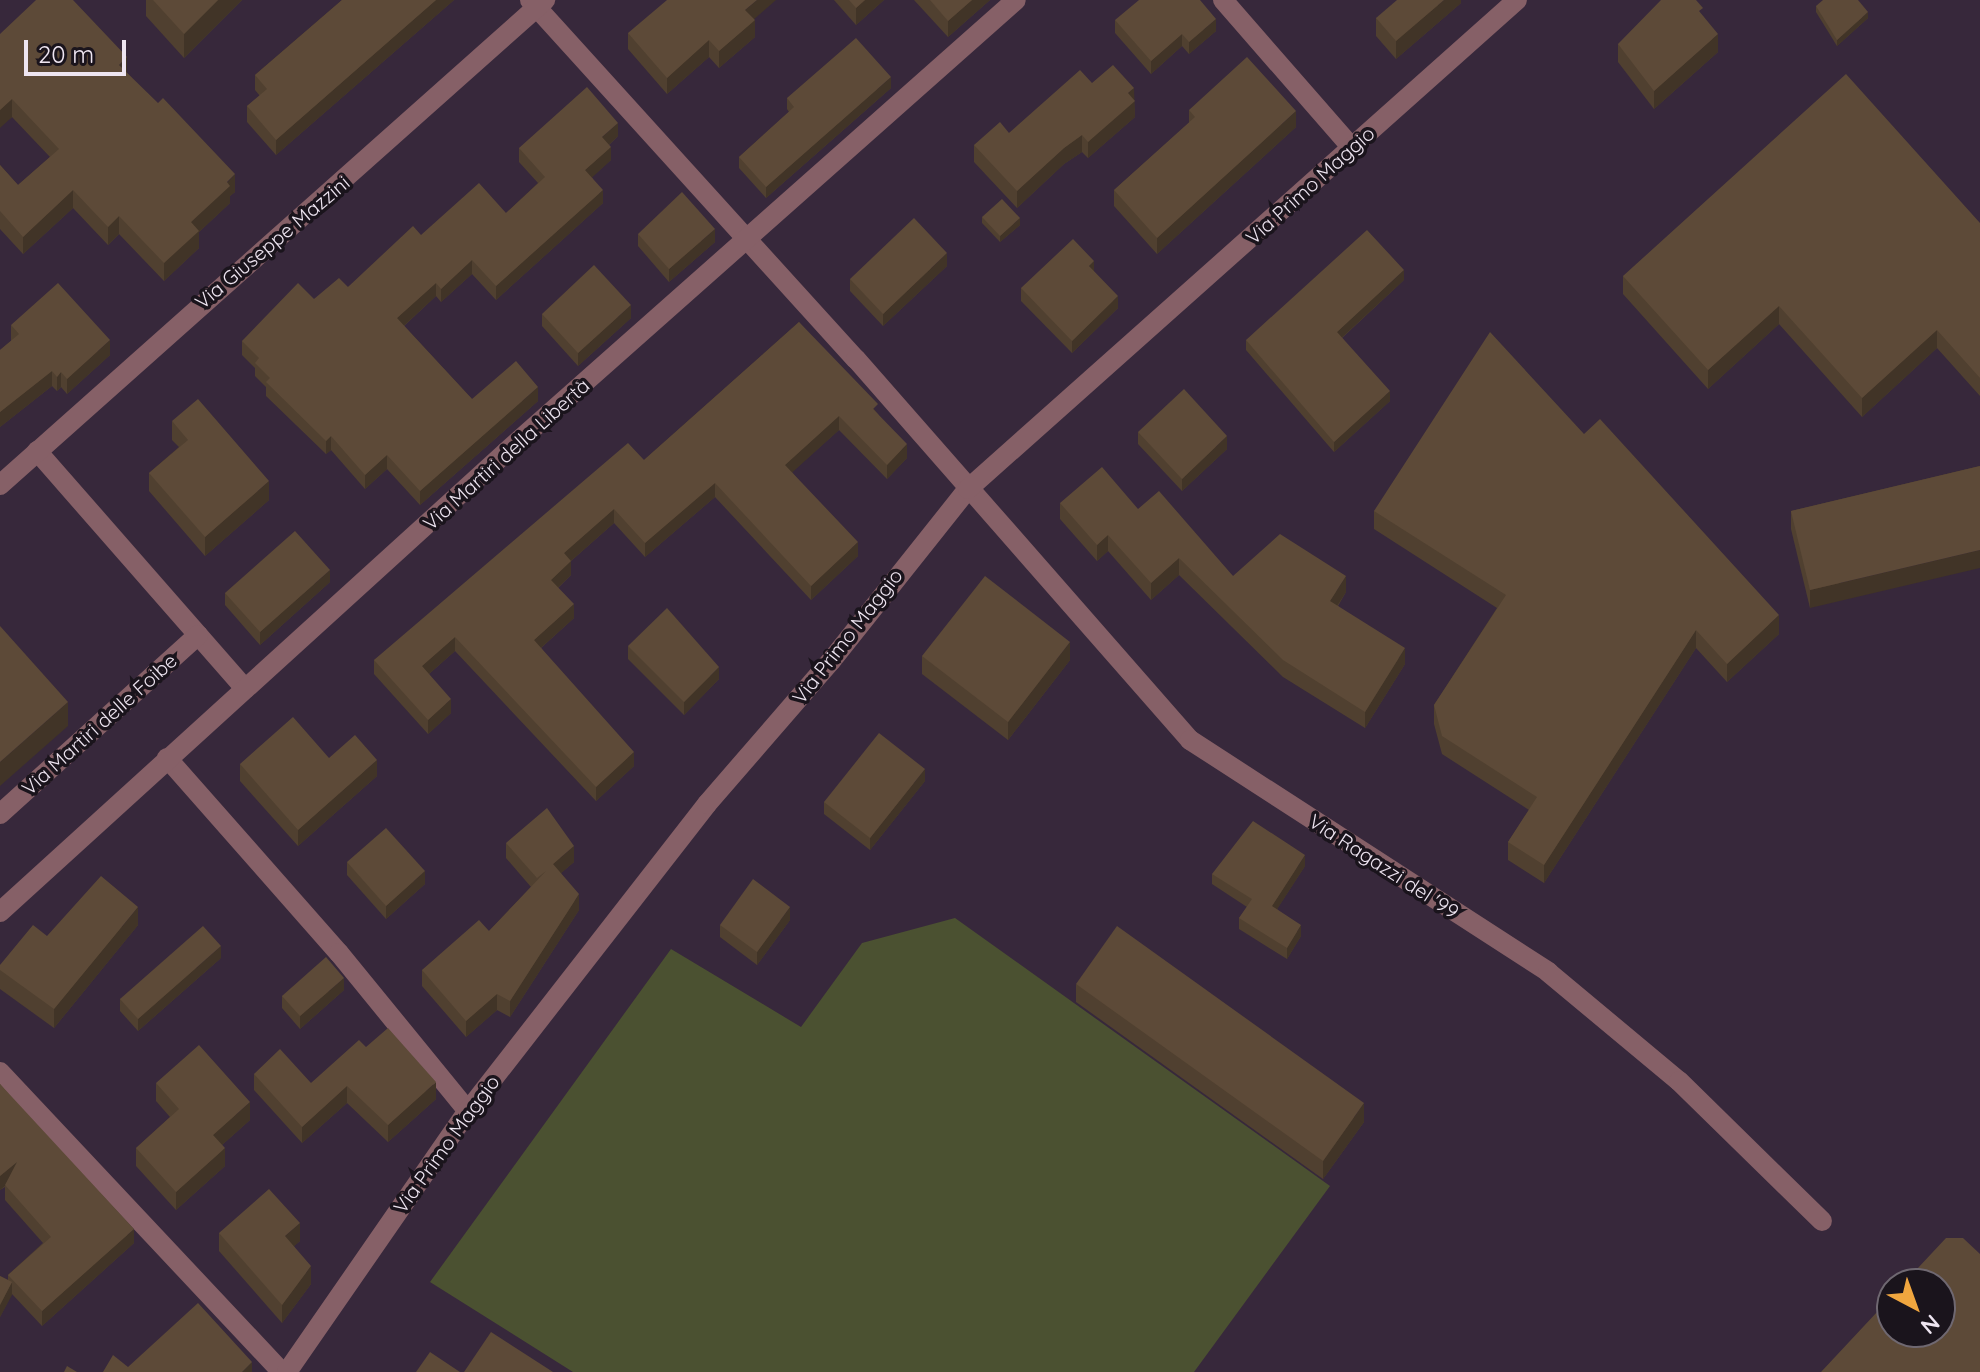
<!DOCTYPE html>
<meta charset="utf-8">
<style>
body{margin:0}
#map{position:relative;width:1980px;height:1372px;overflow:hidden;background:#37283b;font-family:Quicksand,sans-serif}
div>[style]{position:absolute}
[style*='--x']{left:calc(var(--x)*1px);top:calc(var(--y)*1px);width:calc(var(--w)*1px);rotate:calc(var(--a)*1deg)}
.green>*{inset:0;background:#4b5131}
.minor>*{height:20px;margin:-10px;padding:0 10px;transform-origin:10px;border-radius:10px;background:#866067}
.wall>*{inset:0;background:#504030}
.shaded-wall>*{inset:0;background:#413427}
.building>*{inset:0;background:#5d4a38}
span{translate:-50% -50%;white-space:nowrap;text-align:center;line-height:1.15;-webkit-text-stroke:7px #1a141c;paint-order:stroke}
.street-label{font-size:20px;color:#eee5f1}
.north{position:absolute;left:1876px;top:1268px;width:80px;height:80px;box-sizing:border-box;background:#1a141c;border:2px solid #6f6871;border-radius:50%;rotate:139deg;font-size:22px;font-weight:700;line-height:32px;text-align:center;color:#eee5f1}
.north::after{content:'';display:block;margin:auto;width:28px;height:36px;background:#f0a63f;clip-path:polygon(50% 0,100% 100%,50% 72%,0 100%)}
.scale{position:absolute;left:24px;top:40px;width:102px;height:36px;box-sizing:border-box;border:4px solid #eee5f1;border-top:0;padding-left:10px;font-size:24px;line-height:28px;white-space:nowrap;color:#eee5f1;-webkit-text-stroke:6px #1a141c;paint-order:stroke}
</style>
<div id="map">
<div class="green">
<div style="clip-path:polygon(955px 918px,1330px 1186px,1194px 1372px,573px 1372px,430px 1282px,671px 949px,801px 1027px,862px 943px)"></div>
</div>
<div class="minor">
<div style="--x:530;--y:0;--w:485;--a:47.8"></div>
<div style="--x:856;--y:359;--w:507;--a:48.76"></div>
<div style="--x:1190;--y:740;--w:427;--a:32.9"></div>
<div style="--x:1548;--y:972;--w:170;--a:39.8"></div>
<div style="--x:1679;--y:1081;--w:200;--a:44.4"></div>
<div style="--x:1223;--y:0;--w:196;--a:48.9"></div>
<div style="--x:37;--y:451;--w:316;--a:48.8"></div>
<div style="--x:0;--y:485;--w:730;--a:-41.67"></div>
<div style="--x:167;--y:758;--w:260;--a:48.6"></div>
<div style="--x:339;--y:953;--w:204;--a:50.8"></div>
<div style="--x:0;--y:814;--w:267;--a:-42.1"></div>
<div style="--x:0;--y:912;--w:684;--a:-42.27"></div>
<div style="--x:506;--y:452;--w:681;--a:-41.55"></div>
<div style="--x:0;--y:1072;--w:412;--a:46.8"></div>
<div style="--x:287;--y:1372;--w:318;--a:-55.3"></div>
<div style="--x:468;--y:1111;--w:389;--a:-52.1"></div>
<div style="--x:707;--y:804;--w:189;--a:-49.1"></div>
<div style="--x:831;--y:661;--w:220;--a:-51.5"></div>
<div style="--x:968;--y:489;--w:735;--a:-41.69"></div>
</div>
<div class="wall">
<div style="clip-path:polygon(146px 0,242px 0,184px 58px,146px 16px)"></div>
<div style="clip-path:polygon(342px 0,454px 0,276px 155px,247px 122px,247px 106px,260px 96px,255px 90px,255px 75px)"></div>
<div style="clip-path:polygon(834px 0,884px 0,856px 25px)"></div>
<div style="clip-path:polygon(914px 0,990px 0,948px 37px)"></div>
<div style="clip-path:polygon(1461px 0,1461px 3px,1396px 59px,1376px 36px,1376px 18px)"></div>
<div style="clip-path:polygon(1816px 6px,1868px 18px,1837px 46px,1816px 12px)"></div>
<div style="clip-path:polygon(1703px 16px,1718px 52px,1654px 109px,1618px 62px,1618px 44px)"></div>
<div style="clip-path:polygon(754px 19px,755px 37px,719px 68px,709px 57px,667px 94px,628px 49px,628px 33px)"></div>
<div style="clip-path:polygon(1115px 20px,1216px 31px,1189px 54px,1182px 46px,1151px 74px,1115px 33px)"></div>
<div style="clip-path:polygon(0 34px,127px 73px,235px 192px,230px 196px,230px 203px,199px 232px,199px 248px,164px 281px,119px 234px,108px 245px,73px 208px,23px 254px,0 229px,0 165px,18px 185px,50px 157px,12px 117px,0 127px)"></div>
<div style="clip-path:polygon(1092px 83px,1134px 99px,1135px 117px,1088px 158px,1082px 152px,1064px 164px,1017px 208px,974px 162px,974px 145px,1009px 133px)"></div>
<div style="clip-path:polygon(891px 88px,766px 198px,739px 168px,739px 157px,789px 112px,787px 109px,787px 98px)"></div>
<div style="clip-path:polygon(1189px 110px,1296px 127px,1157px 254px,1114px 206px,1114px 190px,1189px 123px)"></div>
<div style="clip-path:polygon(618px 136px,609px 145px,611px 160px,592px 177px,603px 203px,496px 300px,472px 274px,441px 302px,436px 296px,404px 326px,472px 399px,538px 401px,420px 505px,387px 469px,365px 489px,331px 450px,326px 454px,266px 396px,266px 387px,255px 376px,255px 368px,242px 355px,242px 341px,314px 299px,348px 287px,421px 235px,506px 213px,538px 183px,519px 162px,519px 148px)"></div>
<div style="clip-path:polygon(982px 217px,1020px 225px,1000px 242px,982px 223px)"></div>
<div style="clip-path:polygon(1980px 223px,1980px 396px,1937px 348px,1862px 417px,1779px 324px,1708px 389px,1623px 294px,1623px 276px)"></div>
<div style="clip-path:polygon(638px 234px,715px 242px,669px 282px,638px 246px)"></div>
<div style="clip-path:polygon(947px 266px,883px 326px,850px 291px,850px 279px)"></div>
<div style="clip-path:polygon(1094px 272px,1118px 308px,1072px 353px,1021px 301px,1021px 288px)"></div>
<div style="clip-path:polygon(1404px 280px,1342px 338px,1390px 401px,1334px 452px,1246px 350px,1246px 340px)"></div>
<div style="clip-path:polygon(542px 314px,631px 318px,578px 366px,542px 326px)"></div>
<div style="clip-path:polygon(799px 322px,878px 414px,907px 458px,887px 479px,839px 430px,792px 472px,858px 556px,811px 600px,715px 497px,645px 557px,614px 523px,571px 561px,571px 575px,558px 588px,574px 618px,541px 648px,634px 766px,596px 801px,455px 651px,429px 674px,451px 713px,428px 734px,374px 674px,374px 660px,644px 460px)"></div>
<div style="clip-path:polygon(11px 325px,110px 355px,67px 394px,61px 387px,57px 391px,52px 386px,0 427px,0 350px,11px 341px)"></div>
<div style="clip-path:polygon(172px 421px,269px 500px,205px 556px,149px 491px,149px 473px,179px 447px,172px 440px)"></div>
<div style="clip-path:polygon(1138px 432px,1227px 449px,1182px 491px,1138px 444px)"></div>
<div style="clip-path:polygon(1584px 434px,1779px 634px,1727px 682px,1696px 648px,1544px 883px,1508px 860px,1508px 842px,1529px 810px,1442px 754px,1434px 724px,1434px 705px,1497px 608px,1374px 529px,1374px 511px)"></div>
<div style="clip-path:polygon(1980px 466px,1810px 608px,1791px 529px,1791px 511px)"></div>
<div style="clip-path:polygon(1060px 503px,1138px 509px,1233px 576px,1346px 592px,1338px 606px,1405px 664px,1365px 728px,1283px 677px,1179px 575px,1151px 600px,1108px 551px,1097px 561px,1060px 519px)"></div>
<div style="clip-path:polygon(330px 582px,260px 645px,225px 605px,225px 593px)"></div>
<div style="clip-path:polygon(628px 646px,719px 679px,684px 715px,628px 659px)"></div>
<div style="clip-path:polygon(922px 656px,1070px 660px,1008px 740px,922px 674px)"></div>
<div style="clip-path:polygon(329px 758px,377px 776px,298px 846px,240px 781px,240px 764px)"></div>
<div style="clip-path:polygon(925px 781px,870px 850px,824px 814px,824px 802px)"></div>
<div style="clip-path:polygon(506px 843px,574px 862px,561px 873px,579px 910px,510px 1017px,497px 1010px,466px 1037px,422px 986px,422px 970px,489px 931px,531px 887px,506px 858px)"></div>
<div style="clip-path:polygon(347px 862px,425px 884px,386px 919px,347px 875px)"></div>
<div style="clip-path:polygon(1305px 866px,1277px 909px,1301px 936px,1287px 959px,1239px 929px,1239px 918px,1247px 907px,1212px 884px,1212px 874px)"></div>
<div style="clip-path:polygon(790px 920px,757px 965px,720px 937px,720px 925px)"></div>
<div style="clip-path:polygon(138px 925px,54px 1028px,0 989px,0 965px,47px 936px)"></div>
<div style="clip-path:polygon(221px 958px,138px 1031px,120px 1011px,120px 999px)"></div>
<div style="clip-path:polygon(1076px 984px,1364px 1122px,1323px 1179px,1076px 1002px)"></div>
<div style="clip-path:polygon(344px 990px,300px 1029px,282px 1008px,282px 996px)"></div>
<div style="clip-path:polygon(366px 1047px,436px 1099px,388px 1142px,347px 1103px,302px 1143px,254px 1090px,254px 1074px,311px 1083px)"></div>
<div style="clip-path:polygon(156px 1083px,250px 1120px,222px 1145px,225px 1166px,176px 1210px,136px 1166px,136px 1148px,170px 1117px,156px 1101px)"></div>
<div style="clip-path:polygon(0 1084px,134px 1243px,42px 1326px,12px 1294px,0 1317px,0 1276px,8px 1280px,8px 1275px,43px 1243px,5px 1200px,5px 1187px,0 1190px)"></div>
<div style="clip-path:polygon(219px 1233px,300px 1241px,294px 1246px,311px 1284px,282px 1323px,219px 1251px)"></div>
</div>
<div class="shaded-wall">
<div style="clip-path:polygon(218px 0,242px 0,184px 58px,184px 34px)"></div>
<div style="clip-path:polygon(436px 0,454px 0,276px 155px,276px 140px)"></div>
<div style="clip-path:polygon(757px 0,776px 0,745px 27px,745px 10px)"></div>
<div style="clip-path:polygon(865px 0,884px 0,856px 25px,856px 8px)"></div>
<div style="clip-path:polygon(972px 0,990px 0,948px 37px,948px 21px)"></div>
<div style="clip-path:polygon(1444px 0,1461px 0,1461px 3px,1396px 59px,1396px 41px)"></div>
<div style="clip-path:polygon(1868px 12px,1868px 18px,1837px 46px,1837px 40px)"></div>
<div style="clip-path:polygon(1216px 19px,1216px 31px,1189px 54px,1189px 42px)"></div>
<div style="clip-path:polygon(755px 20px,755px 37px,719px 68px,719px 51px)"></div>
<div style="clip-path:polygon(1182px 34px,1182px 46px,1151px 74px,1151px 61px)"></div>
<div style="clip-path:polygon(1718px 34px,1718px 52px,1654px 109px,1654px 91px)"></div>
<div style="clip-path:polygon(709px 40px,709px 57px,667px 94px,667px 78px)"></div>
<div style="clip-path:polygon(127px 57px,127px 75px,119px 65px)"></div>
<div style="clip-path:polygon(891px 77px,891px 88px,766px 198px,766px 187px)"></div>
<div style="clip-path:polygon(1134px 88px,1135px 117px,1088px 158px,1088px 142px,1128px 93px)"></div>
<div style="clip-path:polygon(12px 99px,12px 117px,0 128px,0 110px)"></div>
<div style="clip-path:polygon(1296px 111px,1296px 127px,1157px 254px,1157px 238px)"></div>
<div style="clip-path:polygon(618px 123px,618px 136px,602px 151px,602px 137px)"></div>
<div style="clip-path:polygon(1082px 135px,1082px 152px,1064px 164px,1017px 208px,1017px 191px,1064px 148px)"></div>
<div style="clip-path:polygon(611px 147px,611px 160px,585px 184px,585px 170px)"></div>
<div style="clip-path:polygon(235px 174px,235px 192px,230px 196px,230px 203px,199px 232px,199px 248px,164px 281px,164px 263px,191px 222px)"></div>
<div style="clip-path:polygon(73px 190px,73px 208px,23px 254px,23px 237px)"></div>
<div style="clip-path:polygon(603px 190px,603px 203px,496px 300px,496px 286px)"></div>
<div style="clip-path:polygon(119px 216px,119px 234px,108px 245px,108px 227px)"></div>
<div style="clip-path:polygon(1020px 218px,1020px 225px,1000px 242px,1000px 236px)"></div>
<div style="clip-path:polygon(715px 229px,715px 242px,669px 282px,669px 269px)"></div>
<div style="clip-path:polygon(947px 253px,947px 266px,883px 326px,883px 314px)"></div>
<div style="clip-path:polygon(472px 260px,472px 274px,441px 302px,441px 289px)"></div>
<div style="clip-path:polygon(1094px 261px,1094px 273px,1089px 266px)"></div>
<div style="clip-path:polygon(1404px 270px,1404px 280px,1337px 342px,1337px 332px)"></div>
<div style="clip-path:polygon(436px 283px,436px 296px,397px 332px,397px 318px)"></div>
<div style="clip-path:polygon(1118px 296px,1118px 308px,1072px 353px,1072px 341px)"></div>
<div style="clip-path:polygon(631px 305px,631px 318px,578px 366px,578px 353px)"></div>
<div style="clip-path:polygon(1779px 306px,1779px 324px,1708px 389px,1708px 370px)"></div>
<div style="clip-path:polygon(1937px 330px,1937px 348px,1862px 417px,1862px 398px)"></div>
<div style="clip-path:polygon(110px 340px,110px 355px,67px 394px,67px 379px)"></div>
<div style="clip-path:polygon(52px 371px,52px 386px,0 427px,0 412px)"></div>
<div style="clip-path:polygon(61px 372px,61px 387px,57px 391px,57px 377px)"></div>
<div style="clip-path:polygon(538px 387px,538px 401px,420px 505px,420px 491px)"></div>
<div style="clip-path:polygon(1390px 391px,1390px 401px,1334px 452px,1334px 442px)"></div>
<div style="clip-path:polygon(839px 416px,839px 430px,785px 479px,785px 465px)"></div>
<div style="clip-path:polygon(331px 436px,331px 450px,326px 454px,326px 441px)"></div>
<div style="clip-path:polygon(1227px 436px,1227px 449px,1182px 491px,1182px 479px)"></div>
<div style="clip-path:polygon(907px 444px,907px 458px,887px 479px,887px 465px)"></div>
<div style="clip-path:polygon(387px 455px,387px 469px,365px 489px,365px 475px)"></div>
<div style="clip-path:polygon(269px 481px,269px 500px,205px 556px,205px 537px)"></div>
<div style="clip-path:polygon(715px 483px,715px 497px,645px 557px,645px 543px)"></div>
<div style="clip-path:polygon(614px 509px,614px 523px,564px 567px,564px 553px)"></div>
<div style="clip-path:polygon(1108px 535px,1108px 551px,1097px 561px,1097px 545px)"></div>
<div style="clip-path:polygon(858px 542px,858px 556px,811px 600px,811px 586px)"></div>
<div style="clip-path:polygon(1980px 550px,1980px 568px,1810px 608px,1810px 590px)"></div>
<div style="clip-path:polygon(1179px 558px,1179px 575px,1151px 600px,1151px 583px)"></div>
<div style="clip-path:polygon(571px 561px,571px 575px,551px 594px,551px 580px)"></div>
<div style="clip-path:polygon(330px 570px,330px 582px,260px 645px,260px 632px)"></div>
<div style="clip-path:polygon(1346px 576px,1346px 592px,1330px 617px,1330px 601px)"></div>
<div style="clip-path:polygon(574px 604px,574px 618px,534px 654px,534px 640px)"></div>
<div style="clip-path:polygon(1779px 615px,1779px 634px,1727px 682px,1727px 664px)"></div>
<div style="clip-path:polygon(1696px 630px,1696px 648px,1544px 883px,1544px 865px)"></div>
<div style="clip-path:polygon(455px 637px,455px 651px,422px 680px,422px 666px)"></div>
<div style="clip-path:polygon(1070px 642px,1070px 660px,1008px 740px,1008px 722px)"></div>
<div style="clip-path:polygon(1405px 648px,1405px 664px,1365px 728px,1365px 712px)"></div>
<div style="clip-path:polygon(719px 667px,719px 679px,684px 715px,684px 702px)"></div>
<div style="clip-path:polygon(451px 699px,451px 713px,428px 734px,428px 720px)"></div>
<div style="clip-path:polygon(68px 702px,68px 726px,0 786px,0 762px)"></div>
<div style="clip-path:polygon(634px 752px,634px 766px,596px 801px,596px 787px)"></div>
<div style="clip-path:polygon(377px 760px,377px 776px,298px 846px,298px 830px)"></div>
<div style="clip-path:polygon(925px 769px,925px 781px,870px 850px,870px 838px)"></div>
<div style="clip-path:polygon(574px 846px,574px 862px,553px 880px,553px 864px)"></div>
<div style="clip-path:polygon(1305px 855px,1305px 866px,1272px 917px,1272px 906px)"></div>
<div style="clip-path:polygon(425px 871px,425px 884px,386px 919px,386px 906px)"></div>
<div style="clip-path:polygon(579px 894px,579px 910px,510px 1017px,510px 1001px)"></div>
<div style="clip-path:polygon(138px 907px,138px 925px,54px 1028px,54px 1009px)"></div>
<div style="clip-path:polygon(790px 907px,790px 920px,757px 965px,757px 952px)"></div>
<div style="clip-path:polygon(1301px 925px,1301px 936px,1287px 959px,1287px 948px)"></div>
<div style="clip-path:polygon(221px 946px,221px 958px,138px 1031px,138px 1019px)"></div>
<div style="clip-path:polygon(344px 978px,344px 990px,300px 1029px,300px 1016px)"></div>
<div style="clip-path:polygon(497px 994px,497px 1010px,466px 1037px,466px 1021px)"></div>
<div style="clip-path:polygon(436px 1082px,436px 1099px,388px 1142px,388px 1125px)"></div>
<div style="clip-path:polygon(347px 1086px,347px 1103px,302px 1143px,302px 1127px)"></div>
<div style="clip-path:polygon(250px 1102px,250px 1120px,213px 1153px,213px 1135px)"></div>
<div style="clip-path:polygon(1364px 1103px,1364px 1122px,1323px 1179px,1323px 1161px)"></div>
<div style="clip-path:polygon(225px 1148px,225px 1166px,176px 1210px,176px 1192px)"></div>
<div style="clip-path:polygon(17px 1162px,17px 1176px,0 1190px,0 1176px)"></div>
<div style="clip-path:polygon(300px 1223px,300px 1241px,285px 1254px,285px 1236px)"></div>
<div style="clip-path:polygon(134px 1229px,134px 1243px,42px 1326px,42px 1311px)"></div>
<div style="clip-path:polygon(311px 1266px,311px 1284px,282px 1323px,282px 1305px)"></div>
<div style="clip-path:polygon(12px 1282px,12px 1295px,0 1317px,0 1305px)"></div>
<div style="clip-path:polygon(252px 1362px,252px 1372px,242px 1372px)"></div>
</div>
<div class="building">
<div style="clip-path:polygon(36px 0,73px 0,127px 57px,119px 65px,158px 103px,163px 98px,235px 174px,227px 182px,230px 186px,191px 222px,199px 231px,164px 263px,119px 216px,108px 227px,73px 190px,23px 237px,0 211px,0 165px,18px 185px,59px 149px,12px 99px,0 110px,0 34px)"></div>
<div style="clip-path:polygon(153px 0,218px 0,184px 34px)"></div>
<div style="clip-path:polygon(342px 0,436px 0,276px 140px,247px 106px,267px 89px,255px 75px)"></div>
<div style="clip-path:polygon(667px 0,757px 0,745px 10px,755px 20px,719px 51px,709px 40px,667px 78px,628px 33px)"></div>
<div style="clip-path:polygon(849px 0,865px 0,856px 8px)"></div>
<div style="clip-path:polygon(930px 0,972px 0,948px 21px)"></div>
<div style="clip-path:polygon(1139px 0,1200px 0,1216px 19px,1189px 42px,1182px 34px,1151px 61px,1115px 20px)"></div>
<div style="clip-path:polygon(1397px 0,1444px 0,1396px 41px,1376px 18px)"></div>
<div style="clip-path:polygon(1661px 0,1696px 0,1703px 8px,1699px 11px,1718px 34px,1654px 91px,1618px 44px)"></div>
<div style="clip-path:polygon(1823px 0,1858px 0,1868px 12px,1837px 40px,1816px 6px)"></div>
<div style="clip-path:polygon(856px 38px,891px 77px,766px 187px,739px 157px,794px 107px,787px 98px)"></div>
<div style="clip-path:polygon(1247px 57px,1296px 111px,1157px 238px,1114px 190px,1195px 117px,1189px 110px)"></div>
<div style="clip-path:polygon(1113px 65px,1134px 88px,1128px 93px,1135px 101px,1088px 142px,1082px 135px,1064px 148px,1017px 191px,974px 145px,1000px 122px,1009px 133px,1080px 70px,1092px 83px)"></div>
<div style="clip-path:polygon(1846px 74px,1980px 223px,1980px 378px,1937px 330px,1862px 398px,1779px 306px,1708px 370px,1623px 276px)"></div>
<div style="clip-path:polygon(587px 87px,618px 123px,602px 137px,611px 147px,585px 170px,603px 190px,496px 286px,472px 260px,441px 289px,436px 283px,397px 318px,472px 399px,516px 361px,538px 387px,420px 491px,387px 455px,365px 475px,331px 436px,326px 441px,266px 382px,270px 378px,255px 363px,259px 358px,242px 341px,298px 283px,314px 299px,339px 278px,348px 287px,413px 226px,421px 235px,479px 183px,506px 213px,545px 177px,519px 148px)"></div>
<div style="clip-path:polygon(682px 192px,715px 229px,669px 269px,638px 234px)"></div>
<div style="clip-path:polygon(1002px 199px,1020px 218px,1000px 236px,982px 217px)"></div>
<div style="clip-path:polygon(914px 218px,947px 253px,883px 314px,850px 279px)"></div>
<div style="clip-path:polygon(1367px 230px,1404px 270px,1337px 332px,1390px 391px,1334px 442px,1246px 340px)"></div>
<div style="clip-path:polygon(1073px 239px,1094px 261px,1089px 266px,1118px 296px,1072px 341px,1021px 288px)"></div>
<div style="clip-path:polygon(594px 265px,631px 305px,578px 353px,542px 314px)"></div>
<div style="clip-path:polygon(58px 283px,110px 340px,67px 379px,61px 372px,57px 377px,52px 371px,0 412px,0 350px,19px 334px,11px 325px)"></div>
<div style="clip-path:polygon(799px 322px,878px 404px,873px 409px,907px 444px,887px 465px,839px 416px,785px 465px,858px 542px,811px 586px,715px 483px,645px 543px,614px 509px,564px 553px,571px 561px,551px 580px,574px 604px,534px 640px,634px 752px,596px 787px,455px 637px,422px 666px,451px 699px,428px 720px,374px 660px,628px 443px,644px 460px)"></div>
<div style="clip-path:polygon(1490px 332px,1584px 434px,1600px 419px,1779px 615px,1727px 664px,1696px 630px,1544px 865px,1508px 842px,1537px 797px,1442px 736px,1434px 705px,1506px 595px,1374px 511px)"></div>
<div style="clip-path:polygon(1184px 389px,1227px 436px,1182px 479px,1138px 432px)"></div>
<div style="clip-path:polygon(198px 399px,269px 481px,205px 537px,149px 473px,188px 440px,172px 421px)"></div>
<div style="clip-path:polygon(1980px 466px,1980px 550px,1810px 590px,1791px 511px)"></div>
<div style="clip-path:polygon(1102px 467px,1138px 509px,1159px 491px,1233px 576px,1280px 534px,1346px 576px,1330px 601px,1405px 648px,1365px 712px,1283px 660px,1179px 558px,1151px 583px,1108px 535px,1097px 545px,1060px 503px)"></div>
<div style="clip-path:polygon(295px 531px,330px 570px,260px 632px,225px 593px)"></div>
<div style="clip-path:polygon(985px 576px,1070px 642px,1008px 722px,922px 656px)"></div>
<div style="clip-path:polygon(667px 608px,719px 667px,684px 702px,628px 646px)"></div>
<div style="clip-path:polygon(0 626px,68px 702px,0 762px)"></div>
<div style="clip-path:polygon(293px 717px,329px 758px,355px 735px,377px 760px,298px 830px,240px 764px)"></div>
<div style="clip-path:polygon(879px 733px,925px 769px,870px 838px,824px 802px)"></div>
<div style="clip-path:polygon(547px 808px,574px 846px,553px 864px,579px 894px,510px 1001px,497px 994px,466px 1021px,422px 970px,479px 920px,489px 931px,546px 871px,537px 878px,506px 843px)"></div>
<div style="clip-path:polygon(1253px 821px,1305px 855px,1272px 906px,1301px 925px,1287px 948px,1239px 918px,1252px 899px,1212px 874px)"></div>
<div style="clip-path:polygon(386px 828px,425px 871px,386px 906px,347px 862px)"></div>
<div style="clip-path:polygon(101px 876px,138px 907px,54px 1009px,0 970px,0 965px,33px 925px,47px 936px)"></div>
<div style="clip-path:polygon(753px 879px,790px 907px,757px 952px,720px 925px)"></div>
<div style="clip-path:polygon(203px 926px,221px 946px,138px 1019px,120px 999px)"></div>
<div style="clip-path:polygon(1117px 926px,1364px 1103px,1323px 1161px,1076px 984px)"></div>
<div style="clip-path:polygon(326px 957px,344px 978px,300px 1016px,282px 996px)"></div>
<div style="clip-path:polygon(388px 1028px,436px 1082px,388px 1125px,347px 1086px,302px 1127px,254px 1074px,280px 1049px,311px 1083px,359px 1040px,366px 1047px)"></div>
<div style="clip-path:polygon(199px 1045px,250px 1102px,213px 1135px,225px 1148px,176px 1192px,136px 1148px,179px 1109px,156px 1083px)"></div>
<div style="clip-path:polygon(0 1084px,134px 1229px,42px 1311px,8px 1275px,51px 1237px,5px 1185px,17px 1162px,0 1176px)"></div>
<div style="clip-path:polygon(269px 1189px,300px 1223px,285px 1236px,311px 1266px,282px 1305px,219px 1233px)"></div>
<div style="clip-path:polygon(1946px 1238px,1963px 1238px,1980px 1254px,1980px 1372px,1821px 1372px,1892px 1296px,1892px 1332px,1940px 1332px,1940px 1284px,1903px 1284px)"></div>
<div style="clip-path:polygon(0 1276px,12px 1282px,0 1305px)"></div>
<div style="clip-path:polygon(198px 1303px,252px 1362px,242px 1372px,103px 1372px,113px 1355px,128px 1367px)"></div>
<div style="clip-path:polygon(491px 1332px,553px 1372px,464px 1372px)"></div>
<div style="clip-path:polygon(430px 1352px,460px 1372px,416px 1372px)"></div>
<div style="clip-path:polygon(67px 1366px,77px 1372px,64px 1372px)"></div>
</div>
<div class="street-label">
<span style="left:1310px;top:185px;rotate:-42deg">Via Primo Maggio</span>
<span style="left:272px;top:242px;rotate:-40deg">Via Giuseppe Mazzini</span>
<span style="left:506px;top:454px;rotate:-42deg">Via Martiri della Libertà</span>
<span style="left:847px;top:636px;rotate:-52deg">Via Primo Maggio</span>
<span style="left:99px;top:724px;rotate:-42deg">Via Martiri delle Foibe</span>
<span style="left:1384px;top:866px;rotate:33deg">Via Ragazzi del '99</span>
<span style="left:446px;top:1144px;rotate:-54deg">Via Primo Maggio</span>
</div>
<div class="north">N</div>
<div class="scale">20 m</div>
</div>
